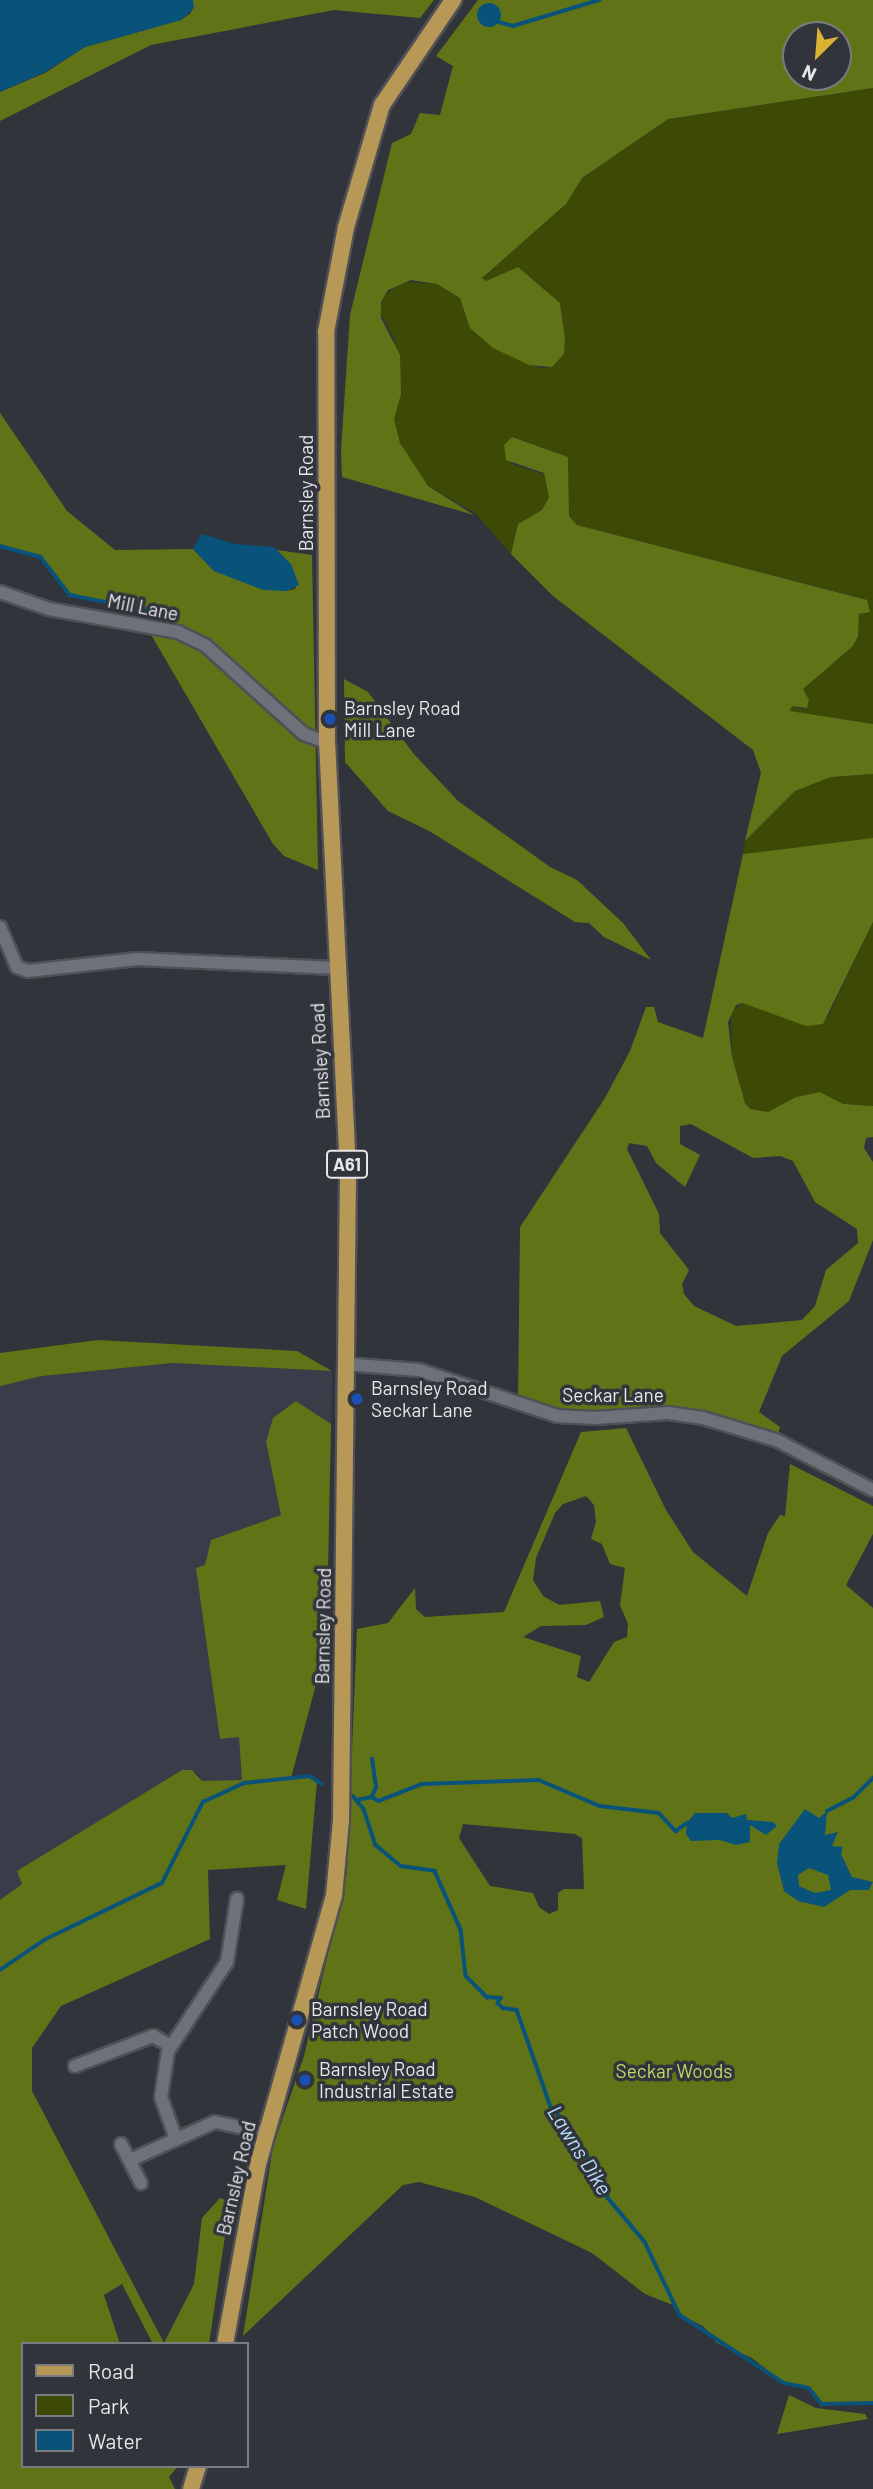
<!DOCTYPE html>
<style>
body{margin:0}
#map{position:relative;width:873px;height:2489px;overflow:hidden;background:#32343b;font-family:Barlow,sans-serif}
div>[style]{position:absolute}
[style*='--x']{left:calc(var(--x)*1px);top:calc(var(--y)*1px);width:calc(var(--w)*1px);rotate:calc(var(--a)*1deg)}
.built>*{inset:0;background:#393c49}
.green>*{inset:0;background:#3c4a05}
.forest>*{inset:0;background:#607417}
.water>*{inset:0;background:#09527a}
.round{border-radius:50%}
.stream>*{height:3.5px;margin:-1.75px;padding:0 1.75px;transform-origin:1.75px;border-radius:1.75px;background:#09527a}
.roads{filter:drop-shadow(2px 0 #4f5156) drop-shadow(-2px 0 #4f5156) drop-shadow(0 2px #4f5156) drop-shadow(0 -2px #4f5156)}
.minor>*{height:12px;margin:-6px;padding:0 6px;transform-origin:6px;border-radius:6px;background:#6e7179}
.major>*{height:16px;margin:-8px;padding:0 8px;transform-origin:8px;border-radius:8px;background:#b89857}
.dots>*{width:19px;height:19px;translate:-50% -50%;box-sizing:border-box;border:4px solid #32343b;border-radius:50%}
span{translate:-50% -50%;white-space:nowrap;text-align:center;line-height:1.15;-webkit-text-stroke:7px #32343b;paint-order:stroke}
.shield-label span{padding:2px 5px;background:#32343b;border:2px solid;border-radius:5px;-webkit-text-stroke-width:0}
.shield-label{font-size:18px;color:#e5e7eb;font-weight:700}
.street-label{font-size:19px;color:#e5e7eb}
.poi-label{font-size:19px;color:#e5e7eb}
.left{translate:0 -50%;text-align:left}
.park-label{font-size:19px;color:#bdda66}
.water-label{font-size:21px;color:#b6defc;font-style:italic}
.legend{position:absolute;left:21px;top:2342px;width:228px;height:126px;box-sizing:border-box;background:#32343b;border:2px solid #7a7c81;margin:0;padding:9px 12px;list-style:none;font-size:21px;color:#e5e7eb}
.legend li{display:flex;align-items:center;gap:14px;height:35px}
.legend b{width:35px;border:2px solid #7a7c81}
.north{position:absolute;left:782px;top:21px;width:70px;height:70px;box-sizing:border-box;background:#32343b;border:2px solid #7a7c81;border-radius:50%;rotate:205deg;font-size:19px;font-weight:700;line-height:28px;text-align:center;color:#e5e7eb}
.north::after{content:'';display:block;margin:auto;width:24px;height:32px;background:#dab333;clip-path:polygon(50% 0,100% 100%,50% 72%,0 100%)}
</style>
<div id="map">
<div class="built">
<div style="clip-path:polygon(173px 1363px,332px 1371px,331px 1424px,296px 1401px,266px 1442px,281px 1515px,212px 1540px,220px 1739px,239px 1736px,243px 1781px,202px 1781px,198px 1774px,182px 1770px,18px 1871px,22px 1884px,0 1900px,0 1386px,42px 1376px)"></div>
</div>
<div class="green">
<div style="clip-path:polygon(873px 88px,873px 724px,790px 711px,792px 706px,803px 709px,807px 697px,803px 689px,853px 646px,860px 614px,871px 608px,861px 598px,577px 525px,569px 516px,568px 457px,512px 437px,511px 464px,544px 474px,549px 497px,542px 510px,518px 524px,511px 554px,475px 513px,428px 486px,403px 451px,394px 426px,395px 341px,380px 311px,384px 296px,402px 282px,437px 284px,460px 298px,470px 328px,489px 344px,540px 368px,552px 367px,564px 354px,565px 339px,560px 303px,518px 267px,486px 281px,482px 278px,566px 204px,582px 178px,668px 119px)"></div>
<div style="clip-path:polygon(873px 774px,873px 838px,743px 854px,745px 841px,795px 791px,831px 777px)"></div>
<div style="clip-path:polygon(873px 922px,873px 1106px,843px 1104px,820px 1092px,796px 1097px,768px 1112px,750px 1109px,745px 1103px,732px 1057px,731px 1012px,743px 1003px,828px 1017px)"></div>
</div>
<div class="forest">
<div style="clip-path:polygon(193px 0,434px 0,420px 18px,334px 10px,151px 45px,0 121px,0 92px,45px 73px,85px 47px,181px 20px,191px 13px)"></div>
<div style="clip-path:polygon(evenodd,478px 0,873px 0,873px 88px,668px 119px,582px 178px,566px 204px,482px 278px,486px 281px,518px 267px,560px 303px,565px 339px,564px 354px,552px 367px,529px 365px,493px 348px,470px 328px,460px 298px,437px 284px,411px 280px,388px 290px,381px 302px,381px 318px,400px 355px,401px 394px,394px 419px,400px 443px,428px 486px,474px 515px,342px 477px,341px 450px,350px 315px,392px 143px,411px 134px,420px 113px,440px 115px,453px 66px,436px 56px,478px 0,796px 35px,838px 35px,838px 77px,796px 77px,796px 35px)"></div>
<div style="clip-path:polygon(0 413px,67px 511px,115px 550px,193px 549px,214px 571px,286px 591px,295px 589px,298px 582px,277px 550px,312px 555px,318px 870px,284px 856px,273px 844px,146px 626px,145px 610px,70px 595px,41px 557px,0 546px)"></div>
<div style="clip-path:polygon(512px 437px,568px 457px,569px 516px,577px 525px,867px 600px,870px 612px,859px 614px,858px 636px,853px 646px,803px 689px,809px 700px,807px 708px,792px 706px,790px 711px,873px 724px,873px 774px,831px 777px,795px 791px,745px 841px,761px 773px,753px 750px,553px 596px,511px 554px,518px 524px,542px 510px,549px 497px,544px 473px,506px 460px,504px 445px)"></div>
<div style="clip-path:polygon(344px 679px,368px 692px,413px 753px,458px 801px,550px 867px,577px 880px,623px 923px,651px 960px,604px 937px,589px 923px,575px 922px,431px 832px,388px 811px,345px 762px)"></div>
<div style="clip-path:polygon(evenodd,873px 838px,873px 922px,823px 1024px,806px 1026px,743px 1003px,736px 1005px,728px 1022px,732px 1057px,745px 1103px,750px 1109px,768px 1112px,796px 1097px,820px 1092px,843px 1104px,873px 1106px,873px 1137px,866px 1138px,864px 1148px,873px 1162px,873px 1240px,849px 1301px,782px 1356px,759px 1412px,780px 1427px,776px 1440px,703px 1418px,595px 1418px,518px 1403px,520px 1227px,605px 1098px,630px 1051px,646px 1007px,654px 1007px,658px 1022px,703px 1038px,743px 854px,873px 838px,691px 1124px,753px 1158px,780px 1156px,793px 1161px,815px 1202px,857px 1229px,858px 1243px,826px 1270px,815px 1306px,802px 1320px,736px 1326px,694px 1306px,684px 1294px,682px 1284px,689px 1270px,660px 1233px,659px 1214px,627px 1149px,629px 1143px,647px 1146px,656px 1163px,685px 1187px,700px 1155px,680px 1144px,680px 1126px,691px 1124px)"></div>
<div style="clip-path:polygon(98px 1340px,297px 1351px,332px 1371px,173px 1363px,42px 1376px,0 1386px,0 1353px)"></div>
<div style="clip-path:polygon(296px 1401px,331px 1424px,328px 1572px,319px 1673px,291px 1778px,310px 1776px,317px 1781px,306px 1909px,277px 1900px,286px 1865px,208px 1870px,210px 1939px,61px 2006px,32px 2048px,32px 2091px,164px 2343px,194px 2284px,202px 2218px,220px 2198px,230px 2202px,209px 2344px,153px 2344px,122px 2284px,104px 2295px,120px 2344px,23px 2344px,23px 2466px,178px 2466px,169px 2477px,175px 2489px,0 2489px,0 1900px,22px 1884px,17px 1871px,182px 1770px,192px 1770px,202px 1781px,242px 1780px,239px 1737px,220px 1739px,196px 1568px,205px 1565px,211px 1540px,281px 1515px,266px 1442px,273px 1418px)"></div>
<div style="clip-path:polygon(evenodd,626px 1428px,666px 1510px,693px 1552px,747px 1596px,768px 1533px,780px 1515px,785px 1516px,790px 1464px,873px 1506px,873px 1534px,846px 1585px,873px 1608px,873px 2403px,822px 2404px,809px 2388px,784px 2383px,752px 2358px,717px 2343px,703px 2326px,680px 2315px,678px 2307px,645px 2294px,592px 2253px,475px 2197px,419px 2182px,403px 2185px,243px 2336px,273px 2147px,304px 2056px,347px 1873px,357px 1629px,388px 1623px,415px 1588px,416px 1609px,425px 1617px,504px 1612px,581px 1432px,626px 1428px,586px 1496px,594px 1505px,596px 1522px,591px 1539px,602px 1544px,610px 1564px,625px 1568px,620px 1605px,628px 1624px,627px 1637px,614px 1642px,589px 1682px,577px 1677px,581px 1656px,523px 1637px,541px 1626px,586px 1625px,604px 1617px,600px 1601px,559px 1605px,543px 1596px,533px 1580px,536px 1558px,555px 1513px,563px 1504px,586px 1496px,626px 1428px,463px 1824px,575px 1834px,582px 1838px,584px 1889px,564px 1889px,558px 1893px,558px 1910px,549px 1914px,539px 1907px,533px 1893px,490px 1886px,459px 1838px,463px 1824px)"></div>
<div style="clip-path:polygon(789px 2395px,816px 2408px,865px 2414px,868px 2419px,777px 2434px)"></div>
</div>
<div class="water">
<div style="clip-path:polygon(0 0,193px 0,194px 8px,181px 20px,85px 47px,45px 72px,0 92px)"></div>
<div class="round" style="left:477px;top:3px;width:24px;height:24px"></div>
<div style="clip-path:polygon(201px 534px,236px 544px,274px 547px,291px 564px,299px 585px,286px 591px,263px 590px,214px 571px,193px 549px)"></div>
<div style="clip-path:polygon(evenodd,805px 1809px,819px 1818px,827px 1811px,825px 1835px,838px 1832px,832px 1846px,843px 1847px,841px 1854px,852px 1877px,873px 1882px,869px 1890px,850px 1890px,824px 1907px,798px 1901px,784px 1891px,777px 1863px,779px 1844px,805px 1809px,809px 1868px,828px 1875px,831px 1890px,815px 1893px,799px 1886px,798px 1875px,809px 1868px)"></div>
<div style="clip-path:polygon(695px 1813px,727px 1813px,732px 1818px,746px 1814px,747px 1820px,773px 1822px,777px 1826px,766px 1835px,750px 1825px,750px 1842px,736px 1845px,720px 1840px,691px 1841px,686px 1834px,687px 1823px)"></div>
</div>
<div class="stream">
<div style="--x:499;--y:22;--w:15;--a:16"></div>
<div style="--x:513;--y:26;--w:90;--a:-16.8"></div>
<div style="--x:0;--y:546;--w:42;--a:15"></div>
<div style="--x:41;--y:557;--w:48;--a:52.7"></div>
<div style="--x:70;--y:595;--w:76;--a:11.3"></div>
<div style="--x:145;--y:610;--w:9;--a:-32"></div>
<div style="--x:353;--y:1796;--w:17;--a:50"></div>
<div style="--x:364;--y:1809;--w:38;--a:72"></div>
<div style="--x:376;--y:1845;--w:33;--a:40"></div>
<div style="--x:401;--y:1866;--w:34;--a:8"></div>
<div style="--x:435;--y:1871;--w:64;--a:66.2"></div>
<div style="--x:461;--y:1930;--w:46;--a:83.8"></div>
<div style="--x:466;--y:1976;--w:30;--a:45"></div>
<div style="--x:487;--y:1997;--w:14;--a:4"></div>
<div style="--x:501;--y:1998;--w:6;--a:121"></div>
<div style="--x:498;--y:2003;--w:7;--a:45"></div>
<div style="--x:503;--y:2008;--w:14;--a:8"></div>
<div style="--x:517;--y:2010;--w:103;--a:70.7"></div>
<div style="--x:551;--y:2107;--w:28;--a:46"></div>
<div style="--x:570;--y:2127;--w:71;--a:58.8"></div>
<div style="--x:607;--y:2188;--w:10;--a:84"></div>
<div style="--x:608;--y:2198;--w:57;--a:49.9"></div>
<div style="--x:645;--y:2242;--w:81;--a:64.4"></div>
<div style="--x:680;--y:2315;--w:124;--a:33.2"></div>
<div style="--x:784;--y:2383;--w:25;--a:11"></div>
<div style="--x:809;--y:2388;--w:21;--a:51"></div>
<div style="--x:822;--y:2404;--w:51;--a:-1.1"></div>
<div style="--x:372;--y:1797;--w:11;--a:-68"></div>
<div style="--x:376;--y:1787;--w:28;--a:-98"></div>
<div style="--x:357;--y:1800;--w:15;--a:-11"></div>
<div style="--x:372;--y:1797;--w:8;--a:30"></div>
<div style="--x:379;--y:1801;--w:46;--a:-21.6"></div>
<div style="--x:422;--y:1784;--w:117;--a:-2"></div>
<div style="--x:539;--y:1780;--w:66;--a:23.1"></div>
<div style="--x:600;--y:1806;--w:59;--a:6.8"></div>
<div style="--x:659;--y:1813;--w:25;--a:47"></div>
<div style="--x:676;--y:1831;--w:14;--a:-36"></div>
<div style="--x:827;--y:1811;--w:30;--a:-27"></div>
<div style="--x:854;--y:1797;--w:27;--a:-45"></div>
<div style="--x:0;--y:1970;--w:55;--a:-34"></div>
<div style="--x:46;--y:1939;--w:129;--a:-25.8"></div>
<div style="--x:162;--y:1883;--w:91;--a:-63.2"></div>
<div style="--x:203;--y:1802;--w:45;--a:-24.9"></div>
<div style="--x:244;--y:1783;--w:66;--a:-6.1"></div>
<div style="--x:310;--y:1776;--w:14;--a:34"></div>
</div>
<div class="roads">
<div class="minor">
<div style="--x:0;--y:592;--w:52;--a:19.1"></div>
<div style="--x:49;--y:609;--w:131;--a:10.1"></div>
<div style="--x:178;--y:632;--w:30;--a:26"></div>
<div style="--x:205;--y:645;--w:133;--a:42"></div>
<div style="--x:304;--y:734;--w:25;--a:21"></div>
<div style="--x:0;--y:927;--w:43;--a:67"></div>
<div style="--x:17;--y:967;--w:12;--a:20"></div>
<div style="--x:28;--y:971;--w:110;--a:-6.3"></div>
<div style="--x:137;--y:959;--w:199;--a:2.6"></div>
<div style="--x:345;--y:1364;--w:74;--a:4.6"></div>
<div style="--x:419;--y:1370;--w:145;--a:18.4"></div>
<div style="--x:557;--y:1416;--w:38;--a:3"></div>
<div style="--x:595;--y:1418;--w:73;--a:-3.9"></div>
<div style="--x:668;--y:1413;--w:35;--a:8"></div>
<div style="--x:703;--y:1418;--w:76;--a:16.8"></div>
<div style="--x:776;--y:1440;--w:109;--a:27.3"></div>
<div style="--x:75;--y:2066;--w:84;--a:-21"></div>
<div style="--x:153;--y:2036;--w:21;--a:29"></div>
<div style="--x:176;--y:2139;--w:45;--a:-109.7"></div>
<div style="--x:161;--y:2097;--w:47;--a:-81.3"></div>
<div style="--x:168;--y:2051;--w:107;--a:-56.5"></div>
<div style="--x:227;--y:1962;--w:64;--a:-81"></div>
<div style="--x:121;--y:2144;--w:44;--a:62.9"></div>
<div style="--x:130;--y:2160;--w:93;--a:-24.1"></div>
<div style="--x:215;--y:2122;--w:53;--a:11.9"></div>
</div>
<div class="major">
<div style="--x:225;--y:2344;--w:183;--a:-79.6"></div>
<div style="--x:258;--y:2164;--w:279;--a:-74.2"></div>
<div style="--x:334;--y:1896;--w:75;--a:-84.7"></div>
<div style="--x:341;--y:1821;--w:651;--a:-89.38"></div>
<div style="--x:348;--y:1170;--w:428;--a:-92.8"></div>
<div style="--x:327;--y:743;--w:411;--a:-90.1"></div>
<div style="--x:326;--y:332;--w:107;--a:-79.2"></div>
<div style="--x:346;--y:227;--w:127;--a:-73.6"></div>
<div style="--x:382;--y:105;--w:127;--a:-55.9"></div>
<div style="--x:191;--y:2489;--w:24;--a:-73"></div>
</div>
</div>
<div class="dots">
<div style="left:330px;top:719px;background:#1a4fb4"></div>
<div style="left:357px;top:1399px;background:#1a4fb4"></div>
<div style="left:297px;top:2020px;background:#1a4fb4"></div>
<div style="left:305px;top:2080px;background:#1a4fb4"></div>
</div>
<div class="shield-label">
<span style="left:347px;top:1164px">A61</span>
</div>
<div class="street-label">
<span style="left:306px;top:493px;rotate:-90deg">Barnsley Road</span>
<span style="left:143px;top:607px;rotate:11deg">Mill Lane</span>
<span style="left:320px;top:1061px;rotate:-93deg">Barnsley Road</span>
<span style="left:613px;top:1395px">Seckar Lane</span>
<span style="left:323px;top:1626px;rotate:-89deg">Barnsley Road</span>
<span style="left:236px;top:2178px;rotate:-77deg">Barnsley Road</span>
</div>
<div class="poi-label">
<span class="left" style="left:344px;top:719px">Barnsley Road<br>Mill Lane</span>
<span class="left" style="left:371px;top:1399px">Barnsley Road<br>Seckar Lane</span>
<span class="left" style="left:311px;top:2020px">Barnsley Road<br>Patch Wood</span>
<span class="left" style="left:319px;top:2080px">Barnsley Road<br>Industrial Estate</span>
</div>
<div class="park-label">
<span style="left:674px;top:2071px">Seckar Woods</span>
</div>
<div class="water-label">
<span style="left:580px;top:2150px;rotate:58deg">Lawns Dike</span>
</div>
<ul class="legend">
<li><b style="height:9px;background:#b89857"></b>Road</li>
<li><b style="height:19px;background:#3c4a05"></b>Park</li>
<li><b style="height:19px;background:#09527a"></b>Water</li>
</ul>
<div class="north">N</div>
</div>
